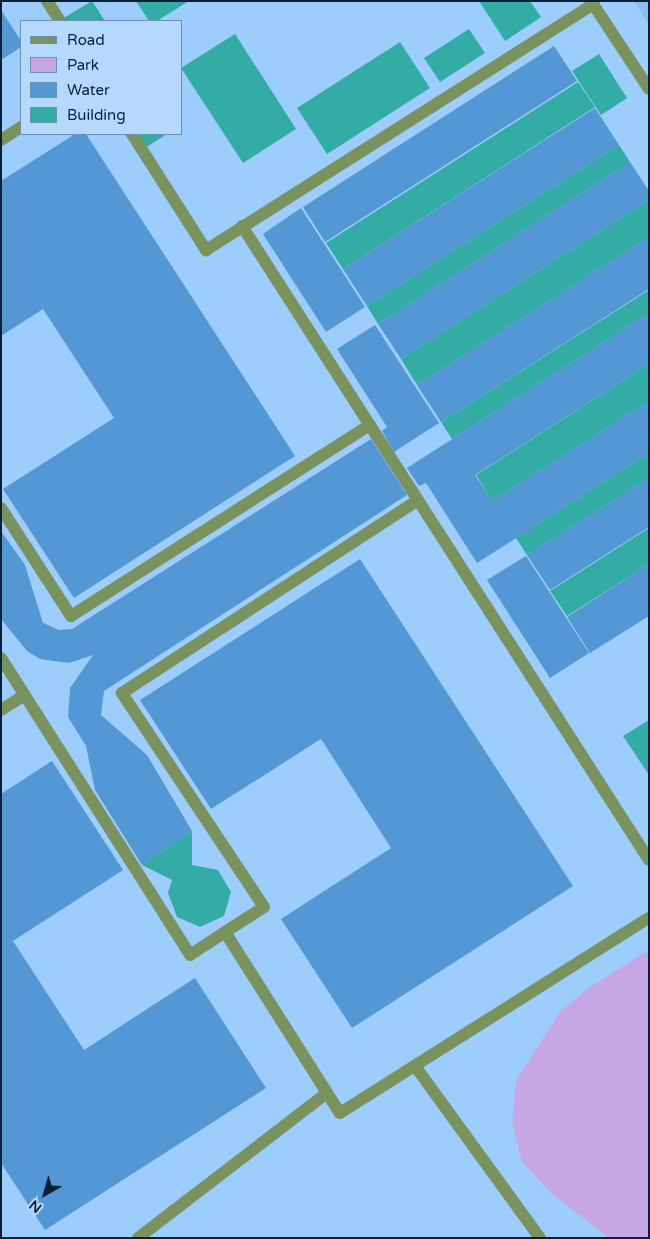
<!DOCTYPE html>
<style>
body{margin:0}
#map{position:relative;width:650px;height:1239px;overflow:hidden;background:#9dcdfd;font-family:"Varela Round",sans-serif}
div>[style]{position:absolute}
[style*='--x']{left:calc(var(--x)*1px);top:calc(var(--y)*1px);width:calc(var(--w)*1px);rotate:calc(var(--a)*1deg)}
.built>*{inset:0;background:#89bef0}
.green>*{inset:0;background:#c7a6e4}
.water>*{inset:0;background:#5497d5}
.building>*{inset:0;background:#32aca4}
.minor>*{height:12px;margin:-6px;padding:0 6px;transform-origin:6px;border-radius:6px;background:#7a925e}
span{translate:-50% -50%;white-space:nowrap;text-align:center;line-height:1.15;-webkit-text-stroke:5px #b5d9fd;paint-order:stroke}
.frame{position:absolute;inset:0;border:2px solid #082137;pointer-events:none}
.legend{position:absolute;left:20px;top:20px;width:162px;height:115px;box-sizing:border-box;background:#b5d9fd;border:1px solid #708fae;margin:0;padding:6px 9px;list-style:none;font-size:15px;color:#082137}
.legend li{display:flex;align-items:center;gap:10px;height:25px}
.legend b{width:25px;border:1px solid #708fae}
.north{position:absolute;left:20px;top:1169px;width:50px;height:50px;-webkit-text-stroke:4px #b5d9fd;paint-order:stroke;rotate:218deg;font-size:14px;font-weight:700;line-height:20px;text-align:center;color:#082137}
.north::after{content:'';display:block;margin:auto;width:18px;height:22px;background:#082137;clip-path:polygon(50% 0,100% 100%,50% 72%,0 100%)}
</style>
<div id="map">
<div class="built">
<div style="clip-path:polygon(634px 1px,649px 1px,649px 25px)"></div>
</div>
<div class="green">
<div style="clip-path:polygon(649px 950px,649px 1238px,609px 1238px,551px 1193px,522px 1162px,512px 1122px,516px 1080px,560px 1012px,587px 989px)"></div>
</div>
<div class="water">
<div style="clip-path:polygon(1px 10px,21px 41px,21px 47px,1px 60px)"></div>
<div style="clip-path:polygon(554px 46px,577px 81px,325px 242px,303px 207px)"></div>
<div style="clip-path:polygon(595px 108px,619px 145px,367px 306px,343px 269px)"></div>
<div style="clip-path:polygon(75px 134px,86px 134px,295px 456px,74px 598px,3px 489px,114px 418px,43px 309px,1px 336px,1px 181px)"></div>
<div style="clip-path:polygon(630px 162px,649px 191px,649px 200px,401px 359px,378px 324px)"></div>
<div style="clip-path:polygon(301px 208px,365px 307px,326px 332px,263px 234px)"></div>
<div style="clip-path:polygon(649px 237px,649px 289px,441px 422px,417px 385px)"></div>
<div style="clip-path:polygon(649px 313px,649px 364px,475px 475px,492px 501px,649px 401px,649px 453px,477px 563px,426px 483px,419px 486px,407px 468px)"></div>
<div style="clip-path:polygon(375px 325px,439px 423px,394px 452px,382px 431px,387px 427px,337px 349px)"></div>
<div style="clip-path:polygon(371px 439px,407px 495px,104px 691px,101px 715px,147px 755px,192px 831px,142px 865px,95px 790px,86px 746px,68px 717px,70px 688px,93px 655px,69px 663px,40px 659px,27px 651px,1px 619px,1px 531px,25px 565px,43px 623px,59px 630px,72px 629px)"></div>
<div style="clip-path:polygon(649px 478px,649px 527px,550px 590px,527px 555px)"></div>
<div style="clip-path:polygon(526px 556px,589px 653px,550px 678px,487px 580px)"></div>
<div style="clip-path:polygon(360px 559px,573px 886px,352px 1028px,281px 919px,391px 848px,321px 739px,211px 809px,140px 700px)"></div>
<div style="clip-path:polygon(649px 564px,649px 616px,590px 653px,567px 617px)"></div>
<div style="clip-path:polygon(52px 761px,123px 870px,13px 941px,84px 1050px,195px 978px,266px 1088px,45px 1230px,1px 1163px,1px 794px)"></div>
</div>
<div class="building">
<div style="clip-path:polygon(92px 1px,105px 21px,63px 21px,62px 19px)"></div>
<div style="clip-path:polygon(136px 1px,189px 1px,157px 21px,149px 21px)"></div>
<div style="clip-path:polygon(479px 1px,530px 1px,541px 17px,505px 41px)"></div>
<div style="clip-path:polygon(469px 29px,485px 53px,440px 82px,424px 58px)"></div>
<div style="clip-path:polygon(235px 34px,296px 129px,243px 163px,181px 68px)"></div>
<div style="clip-path:polygon(400px 42px,430px 88px,327px 154px,297px 108px)"></div>
<div style="clip-path:polygon(599px 54px,627px 98px,601px 115px,572px 71px)"></div>
<div style="clip-path:polygon(578px 82px,595px 107px,343px 269px,326px 243px)"></div>
<div style="clip-path:polygon(136px 134px,167px 134px,145px 148px)"></div>
<div style="clip-path:polygon(619px 145px,630px 162px,378px 324px,367px 306px)"></div>
<div style="clip-path:polygon(649px 200px,649px 237px,417px 385px,401px 359px)"></div>
<div style="clip-path:polygon(649px 290px,649px 313px,452px 439px,441px 422px)"></div>
<div style="clip-path:polygon(649px 364px,649px 401px,492px 501px,476px 475px)"></div>
<div style="clip-path:polygon(649px 453px,649px 478px,527px 555px,516px 538px)"></div>
<div style="clip-path:polygon(649px 528px,649px 564px,567px 616px,550px 591px)"></div>
<div style="clip-path:polygon(649px 720px,649px 775px,623px 736px)"></div>
<div style="clip-path:polygon(192px 831px,192px 865px,218px 870px,231px 892px,224px 916px,200px 927px,177px 917px,168px 893px,172px 880px,142px 865px)"></div>
</div>
<div class="minor">
<div style="--x:47;--y:1;--w:24;--a:57"></div>
<div style="--x:591;--y:1;--w:105;--a:56.6"></div>
<div style="--x:132;--y:134;--w:138;--a:57.5"></div>
<div style="--x:206;--y:250;--w:459;--a:-32.4"></div>
<div style="--x:1;--y:140;--w:24;--a:-33"></div>
<div style="--x:242;--y:226;--w:753;--a:57.3"></div>
<div style="--x:1;--y:508;--w:129;--a:57.1"></div>
<div style="--x:71;--y:616;--w:355;--a:-32.6"></div>
<div style="--x:1;--y:658;--w:352;--a:57.5"></div>
<div style="--x:190;--y:955;--w:42;--a:-33.3"></div>
<div style="--x:225;--y:932;--w:214;--a:57.6"></div>
<div style="--x:340;--y:1113;--w:365;--a:-32.3"></div>
<div style="--x:1;--y:710;--w:28;--a:-32"></div>
<div style="--x:225;--y:932;--w:46;--a:-32.7"></div>
<div style="--x:264;--y:907;--w:257;--a:-123.6"></div>
<div style="--x:122;--y:693;--w:353;--a:-33.1"></div>
<div style="--x:415;--y:1066;--w:213;--a:54"></div>
<div style="--x:138;--y:1238;--w:238;--a:-37.5"></div>
</div>
<div class="frame"></div>
<ul class="legend">
<li><b style="height:6px;background:#7a925e"></b>Road</li>
<li><b style="height:14px;background:#c7a6e4"></b>Park</li>
<li><b style="height:14px;background:#5497d5"></b>Water</li>
<li><b style="height:14px;background:#32aca4"></b>Building</li>
</ul>
<div class="north">N</div>
</div>
